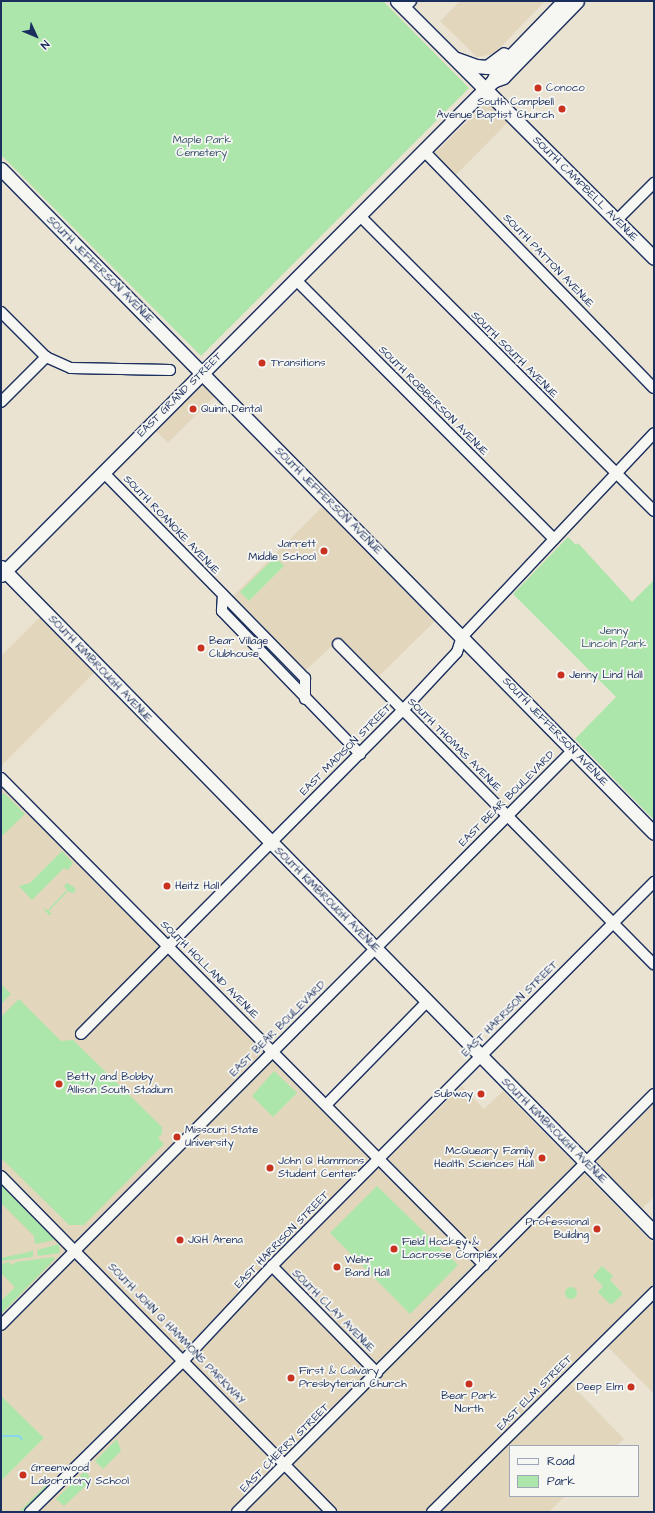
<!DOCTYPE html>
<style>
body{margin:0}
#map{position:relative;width:655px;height:1513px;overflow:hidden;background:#eae3d2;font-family:"Architects Daughter",sans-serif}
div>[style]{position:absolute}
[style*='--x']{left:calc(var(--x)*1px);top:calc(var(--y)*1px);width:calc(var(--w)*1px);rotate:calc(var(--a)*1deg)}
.built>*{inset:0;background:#e2d6bc}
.green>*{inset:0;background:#ade6aa}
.round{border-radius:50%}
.stream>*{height:2px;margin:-1px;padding:0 1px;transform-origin:1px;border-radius:1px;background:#8bd5ec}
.roads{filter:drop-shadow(1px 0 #1b2f5e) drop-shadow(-1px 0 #1b2f5e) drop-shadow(0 1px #1b2f5e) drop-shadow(0 -1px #1b2f5e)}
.minor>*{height:10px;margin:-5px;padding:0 5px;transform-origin:5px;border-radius:5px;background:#f6f6f2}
.major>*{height:13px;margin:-6.5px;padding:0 6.5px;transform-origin:6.5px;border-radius:6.5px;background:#f6f6f2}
.dots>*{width:11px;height:11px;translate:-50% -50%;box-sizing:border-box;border:2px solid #f6f6f2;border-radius:50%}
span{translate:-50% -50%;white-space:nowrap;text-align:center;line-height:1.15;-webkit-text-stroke:3.5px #f6f6f2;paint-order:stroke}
.poi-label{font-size:11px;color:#1b2f5e}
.left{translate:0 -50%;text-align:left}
.right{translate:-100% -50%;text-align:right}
.park-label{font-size:11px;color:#38546d}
.street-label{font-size:11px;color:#1b2f5e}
.frame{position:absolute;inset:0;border:2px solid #1b2f5e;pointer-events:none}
.legend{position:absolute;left:509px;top:1445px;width:130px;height:52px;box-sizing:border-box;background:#f6f6f2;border:1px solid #9ea6b7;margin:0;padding:5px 7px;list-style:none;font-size:12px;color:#1b2f5e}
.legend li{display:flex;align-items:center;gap:8px;height:20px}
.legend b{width:20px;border:1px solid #9ea6b7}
.north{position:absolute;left:16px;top:16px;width:40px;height:40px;-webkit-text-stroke:3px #f6f6f2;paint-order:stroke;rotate:134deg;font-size:11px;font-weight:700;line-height:16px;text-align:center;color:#1b2f5e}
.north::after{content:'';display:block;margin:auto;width:14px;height:18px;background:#1b2f5e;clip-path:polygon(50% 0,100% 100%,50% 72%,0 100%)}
</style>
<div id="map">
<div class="built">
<div style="clip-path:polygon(460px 1px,545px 1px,494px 54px,477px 57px,440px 21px)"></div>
<div style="clip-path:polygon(490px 103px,510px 120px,453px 178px,434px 156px,435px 153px,483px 106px)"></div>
<div style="clip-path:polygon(204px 384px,216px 395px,168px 443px,155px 430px)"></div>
<div style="clip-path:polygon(324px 505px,437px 619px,379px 676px,348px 645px,335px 643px,304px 672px,231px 598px)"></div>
<div style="clip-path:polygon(40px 617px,94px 673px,1px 766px,1px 656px)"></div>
<div style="clip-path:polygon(1px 784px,328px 1116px,384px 1163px,462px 1086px,484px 1109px,503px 1091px,654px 1244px,654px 1284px,563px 1376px,624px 1439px,616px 1446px,510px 1446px,510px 1496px,565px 1496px,549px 1512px,1px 1512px)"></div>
<div style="clip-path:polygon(653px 1103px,654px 1197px,641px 1210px,597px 1162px,599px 1156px)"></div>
<div style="clip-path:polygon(654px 1301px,654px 1394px,608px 1347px)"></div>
</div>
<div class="green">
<div style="clip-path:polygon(1px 1px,383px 1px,469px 88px,201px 356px,1px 155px)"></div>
<div style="clip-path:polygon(568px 537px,576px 545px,578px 543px,632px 602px,654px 580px,654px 820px,575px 739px,616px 697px,513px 594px)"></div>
<div style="clip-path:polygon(275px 557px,284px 566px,249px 601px,240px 592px)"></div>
<div style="clip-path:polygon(4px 793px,25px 814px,1px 837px,1px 796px)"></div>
<div style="clip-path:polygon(62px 851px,73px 863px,68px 870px,64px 868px,32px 900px,19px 886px,30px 883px)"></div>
<div style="clip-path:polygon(67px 883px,75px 888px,75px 892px,72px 893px,68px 891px,49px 911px,52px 915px,49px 915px,43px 908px,48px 910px,67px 890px,64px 886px)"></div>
<div style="clip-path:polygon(1px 984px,11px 994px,1px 1004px)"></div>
<div style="clip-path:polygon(19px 999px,61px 1041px,73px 1040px,162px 1127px,162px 1134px,158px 1138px,164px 1144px,84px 1225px,69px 1225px,1px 1158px,1px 1017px)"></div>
<div style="clip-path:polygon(274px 1071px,297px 1093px,273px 1117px,252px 1096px)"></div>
<div style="clip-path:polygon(1px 1185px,50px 1235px,55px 1240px,35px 1244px,34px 1236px,1px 1203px)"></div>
<div style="clip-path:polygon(377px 1186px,458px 1265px,410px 1314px,330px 1233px)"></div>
<div style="clip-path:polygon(59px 1244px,60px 1253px,38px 1256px,37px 1250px)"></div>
<div style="clip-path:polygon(33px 1251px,33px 1257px,2px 1261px,1px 1258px)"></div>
<div style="clip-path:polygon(54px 1257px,55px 1259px,1px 1314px,1px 1301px,15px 1287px,1px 1273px,1px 1264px,9px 1262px,12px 1265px,16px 1262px)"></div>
<div style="clip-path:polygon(602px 1266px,613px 1276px,610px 1280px,623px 1294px,611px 1305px,598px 1292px,603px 1286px,593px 1276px)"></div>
<div class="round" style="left:565px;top:1287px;width:12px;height:12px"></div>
<div style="clip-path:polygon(1px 1396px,44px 1438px,1px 1481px)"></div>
<div style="clip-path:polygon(117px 1439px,121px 1451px,103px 1469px,95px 1461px)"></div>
<div style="clip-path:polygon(85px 1471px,92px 1480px,64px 1506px,56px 1499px)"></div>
<div style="clip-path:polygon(53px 1478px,54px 1484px,25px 1512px,19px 1512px)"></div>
</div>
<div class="stream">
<div style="--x:1;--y:1436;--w:18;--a:0"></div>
<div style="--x:19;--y:1436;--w:4;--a:45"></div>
</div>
<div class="roads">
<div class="minor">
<div style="--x:404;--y:8;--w:10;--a:-45"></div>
<div style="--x:424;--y:151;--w:330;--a:45.9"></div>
<div style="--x:359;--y:215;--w:418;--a:45.1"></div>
<div style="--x:616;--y:221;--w:54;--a:-45"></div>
<div style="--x:295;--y:279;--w:367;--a:45.1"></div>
<div style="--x:1;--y:312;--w:64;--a:45"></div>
<div style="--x:46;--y:357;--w:27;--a:24"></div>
<div style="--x:71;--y:368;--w:99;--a:1.2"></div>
<div style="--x:1;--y:402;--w:64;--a:-45"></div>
<div style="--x:103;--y:472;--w:289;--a:45.6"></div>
<div style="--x:305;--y:678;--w:21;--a:90"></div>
<div style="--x:223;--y:595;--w:16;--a:94"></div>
<div style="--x:222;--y:611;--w:199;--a:46"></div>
<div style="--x:338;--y:644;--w:450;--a:45.4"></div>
<div style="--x:1;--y:778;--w:686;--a:45.24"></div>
<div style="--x:81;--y:1034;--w:457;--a:-45.2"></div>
<div style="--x:403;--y:710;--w:79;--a:-47"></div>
<div style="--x:457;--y:652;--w:16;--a:-72"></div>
<div style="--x:462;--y:637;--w:280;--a:-46.7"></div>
<div style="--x:326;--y:1105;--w:144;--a:-45.6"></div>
<div style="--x:1;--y:1176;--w:471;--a:45.5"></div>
<div style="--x:272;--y:1266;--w:150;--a:45.5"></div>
<div style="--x:1;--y:1325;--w:811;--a:-45.15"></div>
<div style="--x:30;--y:1512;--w:216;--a:-44.6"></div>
<div style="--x:184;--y:1360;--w:129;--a:-46.9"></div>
<div style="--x:272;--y:1266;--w:542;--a:-45.15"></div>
<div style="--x:237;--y:1512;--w:590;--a:-45.07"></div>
<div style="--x:432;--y:1512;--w:313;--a:-44.7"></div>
</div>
<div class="major">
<div style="--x:397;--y:1;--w:363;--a:45"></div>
<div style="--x:457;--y:59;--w:20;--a:20"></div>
<div style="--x:476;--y:66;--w:11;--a:5"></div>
<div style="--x:487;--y:67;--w:21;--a:-37"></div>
<div style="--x:493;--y:81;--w:13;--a:-67"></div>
<div style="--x:498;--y:69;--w:95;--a:-45.9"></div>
<div style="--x:1;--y:169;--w:931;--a:45.48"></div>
<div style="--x:1;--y:567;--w:932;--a:45.52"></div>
<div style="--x:1;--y:575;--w:686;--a:-45.12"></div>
<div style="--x:485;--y:89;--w:11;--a:-45"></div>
<div style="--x:493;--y:81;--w:11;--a:-22"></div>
<div style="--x:503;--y:77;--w:106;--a:-45.8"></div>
</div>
</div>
<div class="dots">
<div style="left:538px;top:88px;background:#c8321e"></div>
<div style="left:562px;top:109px;background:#c8321e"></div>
<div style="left:262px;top:363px;background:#c8321e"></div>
<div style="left:193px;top:409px;background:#c8321e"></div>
<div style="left:324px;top:551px;background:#c8321e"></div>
<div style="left:201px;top:648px;background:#c8321e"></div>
<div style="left:561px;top:675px;background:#c8321e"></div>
<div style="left:167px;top:886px;background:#c8321e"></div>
<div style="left:59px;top:1084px;background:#c8321e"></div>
<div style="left:481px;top:1094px;background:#c8321e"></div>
<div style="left:177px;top:1137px;background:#c8321e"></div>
<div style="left:542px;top:1158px;background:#c8321e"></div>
<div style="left:270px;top:1168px;background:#c8321e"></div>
<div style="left:597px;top:1229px;background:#c8321e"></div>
<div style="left:180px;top:1240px;background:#c8321e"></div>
<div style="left:394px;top:1249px;background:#c8321e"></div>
<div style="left:337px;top:1267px;background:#c8321e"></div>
<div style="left:291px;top:1378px;background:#c8321e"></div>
<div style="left:469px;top:1384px;background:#c8321e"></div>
<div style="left:631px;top:1387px;background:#c8321e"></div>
<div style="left:23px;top:1475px;background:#c8321e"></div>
</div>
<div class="poi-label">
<span class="left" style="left:546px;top:88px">Conoco</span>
<span class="right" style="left:554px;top:109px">South Campbell<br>Avenue Baptist Church</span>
<span class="left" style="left:271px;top:363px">Transitions</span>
<span class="left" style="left:201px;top:409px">Quinn Dental</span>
<span class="right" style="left:316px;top:551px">Jarrett<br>Middle School</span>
<span class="left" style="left:209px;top:648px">Bear Village<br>Clubhouse</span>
<span class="left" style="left:569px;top:675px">Jenny Lind Hall</span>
<span class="left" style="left:175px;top:886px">Heitz Hall</span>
<span class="left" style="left:67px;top:1084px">Betty and Bobby<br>Allison South Stadium</span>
<span class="right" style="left:473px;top:1094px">Subway</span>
<span class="left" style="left:185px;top:1137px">Missouri State<br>University</span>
<span class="right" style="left:534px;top:1158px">McQueary Family<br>Health Sciences Hall</span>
<span class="left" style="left:278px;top:1168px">John Q Hammons<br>Student Center</span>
<span class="right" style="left:589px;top:1229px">Professional<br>Building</span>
<span class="left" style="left:188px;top:1240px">JQH Arena</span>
<span class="left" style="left:402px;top:1249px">Field Hockey &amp;<br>Lacrosse Complex</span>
<span class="left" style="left:345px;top:1267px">Wehr<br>Band Hall</span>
<span class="left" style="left:299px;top:1378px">First &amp; Calvary<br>Presbyterian Church</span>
<span class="right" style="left:623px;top:1387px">Deep Elm</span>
<span style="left:469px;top:1403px">Bear Park<br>North</span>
<span class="left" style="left:31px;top:1475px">Greenwood<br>Laboratory School</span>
</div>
<div class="park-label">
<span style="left:202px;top:147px">Maple Park<br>Cemetery</span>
<span style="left:614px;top:638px">Jenny<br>Lincoln Park</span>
</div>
<div class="street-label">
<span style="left:585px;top:189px;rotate:45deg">SOUTH CAMPBELL AVENUE</span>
<span style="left:548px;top:261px;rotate:46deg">SOUTH PATTON AVENUE</span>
<span style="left:100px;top:270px;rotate:45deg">SOUTH JEFFERSON AVENUE</span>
<span style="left:514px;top:355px;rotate:45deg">SOUTH SOUTH AVENUE</span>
<span style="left:180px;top:395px;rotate:-45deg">EAST GRAND STREET</span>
<span style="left:433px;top:401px;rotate:45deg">SOUTH ROBBERSON AVENUE</span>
<span style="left:328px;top:501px;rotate:45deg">SOUTH JEFFERSON AVENUE</span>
<span style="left:171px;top:525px;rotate:46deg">SOUTH ROANOKE AVENUE</span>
<span style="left:100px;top:669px;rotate:46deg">SOUTH KIMBROUGH AVENUE</span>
<span style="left:555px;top:732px;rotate:46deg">SOUTH JEFFERSON AVENUE</span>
<span style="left:454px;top:745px;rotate:45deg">SOUTH THOMAS AVENUE</span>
<span style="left:346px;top:750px;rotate:-45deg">EAST MADISON STREET</span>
<span style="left:507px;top:799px;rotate:-45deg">EAST BEAR BOULEVARD</span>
<span style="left:327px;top:900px;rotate:45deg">SOUTH KIMBROUGH AVENUE</span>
<span style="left:209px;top:970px;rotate:45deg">SOUTH HOLLAND AVENUE</span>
<span style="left:510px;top:1009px;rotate:-45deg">EAST HARRISON STREET</span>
<span style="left:278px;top:1029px;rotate:-45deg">EAST BEAR BOULEVARD</span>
<span style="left:554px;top:1131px;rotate:45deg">SOUTH KIMBROUGH AVENUE</span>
<span style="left:282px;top:1240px;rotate:-46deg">EAST HARRISON STREET</span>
<span style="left:333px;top:1311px;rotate:45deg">SOUTH CLAY AVENUE</span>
<span style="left:176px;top:1334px;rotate:46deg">SOUTH JOHN Q HAMMONS PARKWAY</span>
<span style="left:535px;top:1393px;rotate:-45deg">EAST ELM STREET</span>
<span style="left:285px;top:1448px;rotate:-45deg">EAST CHERRY STREET</span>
</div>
<div class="frame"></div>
<ul class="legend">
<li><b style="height:5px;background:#f6f6f2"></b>Road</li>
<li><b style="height:11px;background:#ade6aa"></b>Park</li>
</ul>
<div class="north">N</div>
</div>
